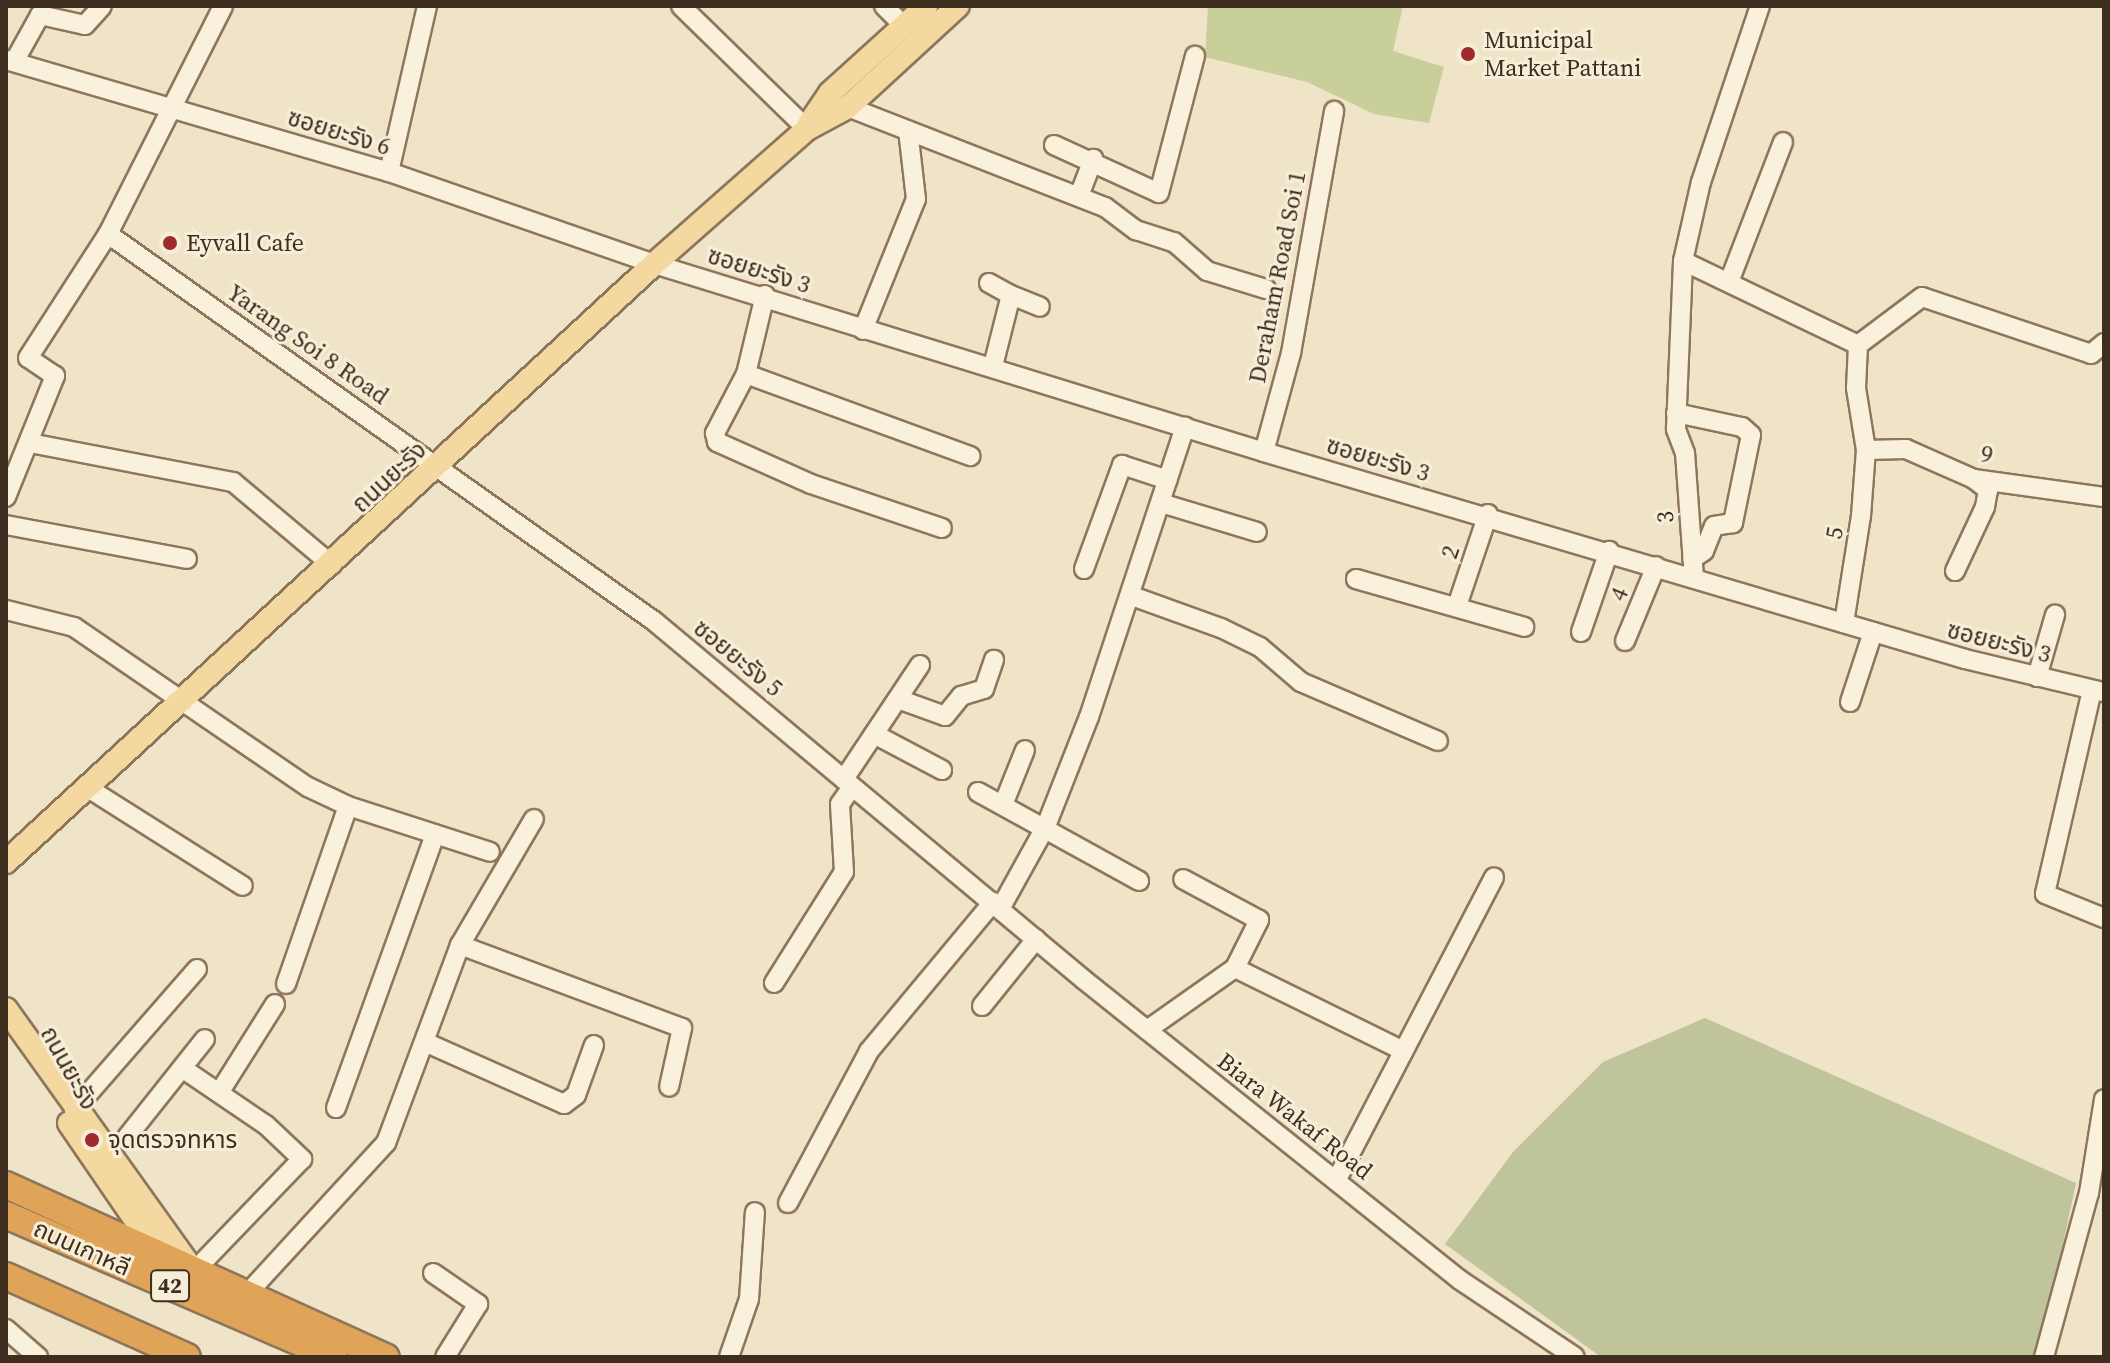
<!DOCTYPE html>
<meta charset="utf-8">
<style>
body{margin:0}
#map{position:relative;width:2110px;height:1363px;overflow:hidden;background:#f0e4c8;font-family:"Source Serif 4","Noto Sans Thai",serif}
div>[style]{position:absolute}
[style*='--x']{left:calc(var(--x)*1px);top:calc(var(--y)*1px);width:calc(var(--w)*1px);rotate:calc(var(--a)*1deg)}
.green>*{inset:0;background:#c9cf9b}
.cemetery>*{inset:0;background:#bfc49a}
.roads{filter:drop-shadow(2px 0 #8d765c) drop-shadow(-2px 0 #8d765c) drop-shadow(0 2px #8d765c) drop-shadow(0 -2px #8d765c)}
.minor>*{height:18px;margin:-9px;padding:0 9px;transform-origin:9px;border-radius:9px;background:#faf1dc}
.major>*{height:22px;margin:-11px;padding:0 11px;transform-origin:11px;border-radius:11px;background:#f3d9a0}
.highway>*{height:26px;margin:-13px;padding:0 13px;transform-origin:13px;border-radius:13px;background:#e0a458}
.dots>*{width:22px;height:22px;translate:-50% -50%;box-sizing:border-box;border:4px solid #f7eed8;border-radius:50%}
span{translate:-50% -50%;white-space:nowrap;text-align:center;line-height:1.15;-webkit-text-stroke:6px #f7eed8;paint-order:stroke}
.shield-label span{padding:2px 6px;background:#f7eed8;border:2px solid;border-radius:6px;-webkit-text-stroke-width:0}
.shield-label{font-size:22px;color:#3d2e20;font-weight:700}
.poi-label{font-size:24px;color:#3d2e20}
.left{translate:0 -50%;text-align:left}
.street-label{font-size:24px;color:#3d2e20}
.frame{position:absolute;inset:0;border:8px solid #3d2e20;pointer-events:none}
</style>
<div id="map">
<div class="green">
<div style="clip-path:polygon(1208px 6px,1403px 6px,1393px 51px,1444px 67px,1429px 123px,1374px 114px,1307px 82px,1205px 57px)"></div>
</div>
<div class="cemetery">
<div style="clip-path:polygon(1705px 1018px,2076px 1183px,2039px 1357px,1601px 1357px,1445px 1244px,1513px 1152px,1603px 1062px)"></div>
</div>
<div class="roads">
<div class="minor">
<div style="--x:681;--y:6;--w:176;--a:44.3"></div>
<div style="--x:884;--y:6;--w:28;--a:45"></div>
<div style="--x:6;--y:60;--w:399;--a:16.3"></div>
<div style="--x:389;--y:172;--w:281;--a:19.1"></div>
<div style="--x:654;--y:264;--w:638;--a:17.13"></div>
<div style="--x:1264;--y:452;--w:731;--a:16.45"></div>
<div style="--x:1965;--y:659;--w:143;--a:13.4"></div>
<div style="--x:14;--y:62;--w:54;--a:-61"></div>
<div style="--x:40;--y:15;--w:46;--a:12.5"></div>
<div style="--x:85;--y:25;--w:25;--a:-48"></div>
<div style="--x:848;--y:107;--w:276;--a:21.3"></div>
<div style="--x:1105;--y:207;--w:39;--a:37"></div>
<div style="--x:1136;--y:230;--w:40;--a:18"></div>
<div style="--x:1174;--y:242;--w:44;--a:41.3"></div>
<div style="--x:1207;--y:271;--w:62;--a:17"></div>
<div style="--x:1054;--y:145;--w:115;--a:24.6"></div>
<div style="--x:1159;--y:193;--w:142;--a:-75.3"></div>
<div style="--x:389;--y:172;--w:170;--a:-77.1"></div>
<div style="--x:1079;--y:196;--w:40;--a:-69"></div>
<div style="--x:108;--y:234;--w:669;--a:35.33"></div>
<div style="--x:654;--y:621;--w:559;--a:39.84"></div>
<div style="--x:1083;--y:979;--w:482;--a:38.6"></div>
<div style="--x:1460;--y:1280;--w:138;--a:33.8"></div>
<div style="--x:1683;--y:261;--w:194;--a:25.6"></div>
<div style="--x:1729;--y:282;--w:150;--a:-68.9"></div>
<div style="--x:989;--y:283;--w:25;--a:29"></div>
<div style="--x:765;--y:295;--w:81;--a:103.5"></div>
<div style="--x:746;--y:374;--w:67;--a:117.7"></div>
<div style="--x:715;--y:433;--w:9;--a:77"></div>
<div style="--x:717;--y:442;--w:103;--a:24.1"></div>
<div style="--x:811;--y:484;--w:138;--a:18.6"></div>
<div style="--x:863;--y:330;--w:141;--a:-68"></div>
<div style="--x:916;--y:199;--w:69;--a:-96.6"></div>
<div style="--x:1858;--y:345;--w:80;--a:-36.9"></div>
<div style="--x:1922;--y:297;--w:178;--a:18.6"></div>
<div style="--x:2091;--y:354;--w:17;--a:-40"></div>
<div style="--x:993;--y:366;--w:73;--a:-75.8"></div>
<div style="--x:1011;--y:295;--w:31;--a:22"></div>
<div style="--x:746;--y:374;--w:239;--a:20.1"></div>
<div style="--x:1676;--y:413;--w:67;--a:12"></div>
<div style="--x:1742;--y:427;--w:12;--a:42"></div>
<div style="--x:1751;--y:435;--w:90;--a:101.6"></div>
<div style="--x:1733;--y:523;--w:19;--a:171"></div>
<div style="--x:1714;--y:526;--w:27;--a:112"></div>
<div style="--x:1704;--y:551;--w:14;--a:146"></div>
<div style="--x:30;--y:443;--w:207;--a:10.9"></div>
<div style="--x:233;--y:482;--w:129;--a:40"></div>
<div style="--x:1866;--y:450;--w:40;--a:-1.4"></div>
<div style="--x:1906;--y:449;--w:74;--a:23.8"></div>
<div style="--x:1974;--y:479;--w:131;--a:7.9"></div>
<div style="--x:1264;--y:452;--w:103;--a:-74.7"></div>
<div style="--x:1291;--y:353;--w:246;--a:-79.9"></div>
<div style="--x:6;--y:497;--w:131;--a:-68"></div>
<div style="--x:55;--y:376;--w:32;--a:-146"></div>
<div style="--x:28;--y:358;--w:148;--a:-57.2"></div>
<div style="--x:108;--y:234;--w:255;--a:-63.2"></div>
<div style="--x:1161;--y:503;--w:100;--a:16.8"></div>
<div style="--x:6;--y:525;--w:184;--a:10.6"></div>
<div style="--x:1084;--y:569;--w:111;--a:-69.9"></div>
<div style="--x:1122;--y:465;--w:48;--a:18.1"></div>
<div style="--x:1955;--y:571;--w:71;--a:-64.9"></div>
<div style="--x:1985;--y:507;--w:17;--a:-80"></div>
<div style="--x:1988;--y:490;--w:18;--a:-142"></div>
<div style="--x:1694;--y:578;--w:125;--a:-94.1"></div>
<div style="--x:1685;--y:453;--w:26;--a:-111"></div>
<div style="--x:1676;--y:429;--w:168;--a:-87.6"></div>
<div style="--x:1683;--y:261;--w:81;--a:-77.2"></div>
<div style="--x:1701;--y:182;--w:186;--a:-71.5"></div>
<div style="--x:1356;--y:579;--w:175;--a:15.9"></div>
<div style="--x:1132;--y:596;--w:95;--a:19.8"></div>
<div style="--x:1221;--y:628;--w:43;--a:26"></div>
<div style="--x:1260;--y:647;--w:54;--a:40.5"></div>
<div style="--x:1301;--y:682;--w:149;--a:23.3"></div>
<div style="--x:1457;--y:606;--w:97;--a:-71.4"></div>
<div style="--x:6;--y:610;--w:70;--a:14"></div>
<div style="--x:74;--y:627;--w:283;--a:34.4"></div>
<div style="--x:308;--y:787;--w:44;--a:25.4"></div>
<div style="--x:348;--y:806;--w:149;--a:17.9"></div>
<div style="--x:1844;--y:623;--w:108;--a:-81"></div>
<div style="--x:1861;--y:516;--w:66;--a:-85.7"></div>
<div style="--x:1866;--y:450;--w:63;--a:-99.2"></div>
<div style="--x:1856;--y:388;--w:43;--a:-87.3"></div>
<div style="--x:1581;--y:632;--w:86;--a:-70.9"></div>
<div style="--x:1625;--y:641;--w:81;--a:-67.5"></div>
<div style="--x:2037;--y:677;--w:65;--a:-73.8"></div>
<div style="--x:2092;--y:690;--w:209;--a:103"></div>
<div style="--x:2045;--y:894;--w:64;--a:22.1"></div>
<div style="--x:898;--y:699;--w:50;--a:19.9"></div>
<div style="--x:945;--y:716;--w:26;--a:-51"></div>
<div style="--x:961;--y:696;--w:24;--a:-17"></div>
<div style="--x:984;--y:689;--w:31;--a:-71"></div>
<div style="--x:1850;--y:702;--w:74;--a:-71.8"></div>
<div style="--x:874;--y:734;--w:77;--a:27.9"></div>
<div style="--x:844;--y:779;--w:137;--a:-56.3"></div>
<div style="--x:88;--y:788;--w:183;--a:32.3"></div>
<div style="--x:978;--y:792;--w:184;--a:28.9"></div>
<div style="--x:1003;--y:805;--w:59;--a:-68.2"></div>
<div style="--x:1000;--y:909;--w:95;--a:-61"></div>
<div style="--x:1046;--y:826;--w:117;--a:-68.5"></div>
<div style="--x:1089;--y:717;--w:306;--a:-71.7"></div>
<div style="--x:460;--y:945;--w:237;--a:20.5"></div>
<div style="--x:682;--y:1028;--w:60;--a:102.4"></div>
<div style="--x:1235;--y:968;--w:188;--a:26.2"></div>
<div style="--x:774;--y:983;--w:131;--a:-57.8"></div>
<div style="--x:844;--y:872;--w:68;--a:-93.4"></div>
<div style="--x:840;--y:804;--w:21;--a:-55"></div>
<div style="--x:286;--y:984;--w:188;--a:-70.8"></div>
<div style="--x:982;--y:1006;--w:86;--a:-51.1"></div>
<div style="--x:1147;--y:1030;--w:108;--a:-35.2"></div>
<div style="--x:1235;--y:968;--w:54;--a:-63.4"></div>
<div style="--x:1259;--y:920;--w:86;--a:-151.7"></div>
<div style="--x:427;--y:1043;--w:150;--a:24"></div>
<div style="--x:564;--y:1104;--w:15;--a:-37"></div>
<div style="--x:576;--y:1095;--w:53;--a:-70.2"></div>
<div style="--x:182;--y:1068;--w:102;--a:34.2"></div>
<div style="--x:266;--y:1125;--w:50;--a:43.4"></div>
<div style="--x:302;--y:1159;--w:146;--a:133.9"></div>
<div style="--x:219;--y:1093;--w:105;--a:-57.8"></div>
<div style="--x:336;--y:1108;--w:291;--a:-70.1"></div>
<div style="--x:74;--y:1110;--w:187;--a:-48.9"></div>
<div style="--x:127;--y:1137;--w:125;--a:-51.5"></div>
<div style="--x:1337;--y:1179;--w:340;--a:-62.5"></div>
<div style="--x:788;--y:1203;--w:172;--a:-61.9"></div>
<div style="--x:869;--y:1051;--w:194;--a:-50.2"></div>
<div style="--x:433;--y:1273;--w:55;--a:34.6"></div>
<div style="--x:478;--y:1304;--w:62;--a:121.9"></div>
<div style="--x:246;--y:1295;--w:207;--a:-47.4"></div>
<div style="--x:386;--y:1143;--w:211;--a:-69.5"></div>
<div style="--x:460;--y:945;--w:146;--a:-59.6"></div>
<div style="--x:6;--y:1329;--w:43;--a:41.2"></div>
<div style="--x:729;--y:1357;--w:61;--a:-71"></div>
<div style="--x:749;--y:1299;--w:87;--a:-86.1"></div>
<div style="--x:2044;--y:1357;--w:170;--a:-74.7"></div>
<div style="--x:2089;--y:1193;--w:95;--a:-80.9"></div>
</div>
<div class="major">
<div style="--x:809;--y:124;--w:37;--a:-56"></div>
<div style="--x:830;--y:93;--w:130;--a:-42.2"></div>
<div style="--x:6;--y:862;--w:882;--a:-42.7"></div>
<div style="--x:654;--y:264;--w:204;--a:-41.4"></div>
<div style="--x:807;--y:129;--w:47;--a:-28.2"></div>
<div style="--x:848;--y:107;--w:149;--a:-42.6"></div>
<div style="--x:6;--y:1009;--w:323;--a:54.4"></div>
<div style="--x:69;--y:1123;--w:161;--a:55.6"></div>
</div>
<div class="highway">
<div style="--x:6;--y:1185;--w:417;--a:24.4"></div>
<div style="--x:6;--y:1215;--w:357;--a:23.4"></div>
<div style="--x:6;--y:1276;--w:198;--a:24.1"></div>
</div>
</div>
<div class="dots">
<div style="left:1468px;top:54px;background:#9e2a2b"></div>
<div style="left:170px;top:243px;background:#9e2a2b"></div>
<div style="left:92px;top:1140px;background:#9e2a2b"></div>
</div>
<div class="shield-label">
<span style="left:170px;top:1286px">42</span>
</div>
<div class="poi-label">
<span class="left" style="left:1484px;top:54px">Municipal<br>Market Pattani</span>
<span class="left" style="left:186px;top:243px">Eyvall Cafe</span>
<span class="left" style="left:108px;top:1140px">จุดตรวจทหาร</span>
</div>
<div class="street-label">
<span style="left:339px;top:132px;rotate:17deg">ซอยยะรัง 6</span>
<span style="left:759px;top:270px;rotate:17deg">ซอยยะรัง 3</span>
<span style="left:1277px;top:277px;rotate:-79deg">Deraham Road Soi 1</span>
<span style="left:308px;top:344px;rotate:35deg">Yarang Soi 8 Road</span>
<span style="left:1987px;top:454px;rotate:11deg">9</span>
<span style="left:1378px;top:459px;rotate:16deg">ซอยยะรัง 3</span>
<span style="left:389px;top:477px;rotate:-43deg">ถนนยะรัง</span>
<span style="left:1665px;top:517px;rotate:-94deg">3</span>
<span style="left:1834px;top:533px;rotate:-80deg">5</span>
<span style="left:1450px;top:552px;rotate:-71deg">2</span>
<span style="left:1619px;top:594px;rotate:-67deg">4</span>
<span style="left:1999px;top:642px;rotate:14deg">ซอยยะรัง 3</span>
<span style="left:738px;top:658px;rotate:39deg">ซอยยะรัง 5</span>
<span style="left:69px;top:1068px;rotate:61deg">ถนนยะรัง</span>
<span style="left:1295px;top:1116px;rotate:38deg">Biara Wakaf Road</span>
<span style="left:82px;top:1248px;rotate:24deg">ถนนเกาหลี</span>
</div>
<div class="frame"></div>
</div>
